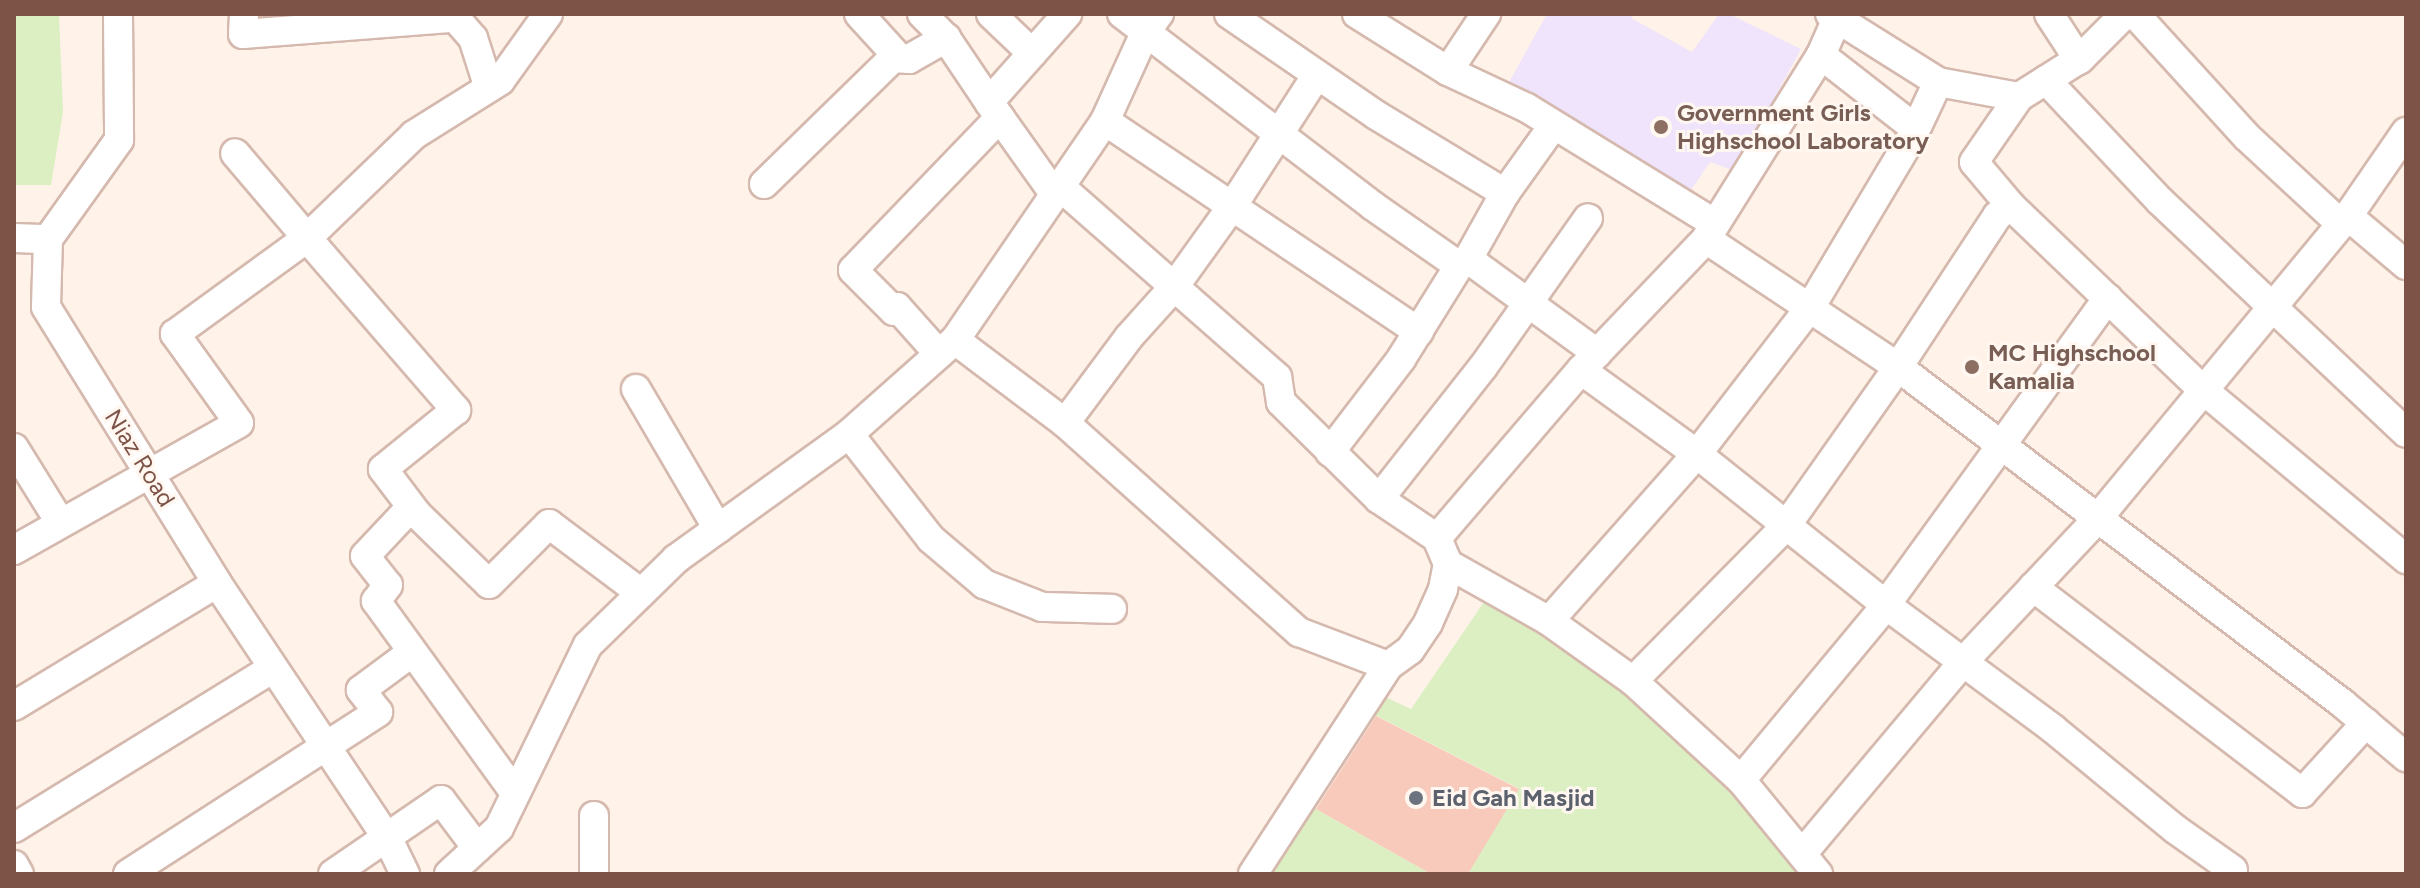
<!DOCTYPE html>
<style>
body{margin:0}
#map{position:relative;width:2420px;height:888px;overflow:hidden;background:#fff2e8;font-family:Figtree,sans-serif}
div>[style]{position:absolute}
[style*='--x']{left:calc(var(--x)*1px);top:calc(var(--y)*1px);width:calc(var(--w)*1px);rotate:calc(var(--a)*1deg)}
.education>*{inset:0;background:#efe4fb}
.green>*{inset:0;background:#dcefc3}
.building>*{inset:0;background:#f7cabc}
.roads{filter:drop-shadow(2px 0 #d5b9ae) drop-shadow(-2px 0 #d5b9ae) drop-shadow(0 2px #d5b9ae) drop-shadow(0 -2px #d5b9ae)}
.minor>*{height:28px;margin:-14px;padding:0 14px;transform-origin:14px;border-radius:14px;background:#fff}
.dots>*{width:22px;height:22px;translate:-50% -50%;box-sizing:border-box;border:4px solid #fff7f0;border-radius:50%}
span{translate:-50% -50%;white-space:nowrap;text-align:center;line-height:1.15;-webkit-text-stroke:6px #fff7f0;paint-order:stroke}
.education-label{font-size:24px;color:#785e54;font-weight:700}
.left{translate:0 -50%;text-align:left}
.street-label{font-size:24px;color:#7d5247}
.worship-label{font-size:24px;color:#5b616d;font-weight:700}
.frame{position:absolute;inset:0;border:16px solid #7d5247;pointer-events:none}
</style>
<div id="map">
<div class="education">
<div style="clip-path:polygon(1547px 14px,1633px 14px,1631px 18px,1692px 52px,1719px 14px,1729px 14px,1801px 49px,1735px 171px,1710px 162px,1687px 196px,1503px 93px)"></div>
</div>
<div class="green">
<div style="clip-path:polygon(14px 14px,59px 14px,63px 112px,51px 185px,14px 185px)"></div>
<div style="clip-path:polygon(1486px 599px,1545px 623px,1736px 783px,1809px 874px,1468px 874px,1518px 788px,1365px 710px,1377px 693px,1411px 709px)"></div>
<div style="clip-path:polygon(1307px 804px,1431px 874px,1262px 874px)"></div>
</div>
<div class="building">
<div style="clip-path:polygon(1376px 716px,1519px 789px,1468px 874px,1431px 874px,1316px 809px)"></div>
</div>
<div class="roads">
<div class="minor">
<div style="--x:118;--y:14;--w:126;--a:89.5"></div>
<div style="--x:119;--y:140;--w:122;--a:125.6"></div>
<div style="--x:48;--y:239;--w:68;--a:91.7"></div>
<div style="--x:46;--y:307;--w:325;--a:58.2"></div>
<div style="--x:217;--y:583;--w:308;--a:56.3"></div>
<div style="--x:388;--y:839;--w:39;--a:64"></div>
<div style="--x:244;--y:14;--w:20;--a:93"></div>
<div style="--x:243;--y:34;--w:207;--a:-4.4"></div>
<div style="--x:449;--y:18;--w:5;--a:-53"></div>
<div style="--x:452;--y:14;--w:32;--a:49"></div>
<div style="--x:473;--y:38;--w:52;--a:72.3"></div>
<div style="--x:548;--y:14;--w:82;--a:125.6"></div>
<div style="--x:500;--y:81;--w:102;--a:147.9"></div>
<div style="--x:414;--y:135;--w:149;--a:136.1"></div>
<div style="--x:307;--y:238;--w:228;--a:49.1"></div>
<div style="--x:456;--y:410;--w:94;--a:141.1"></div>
<div style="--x:383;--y:469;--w:56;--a:52.9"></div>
<div style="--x:417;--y:514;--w:100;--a:44.2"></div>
<div style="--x:489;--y:584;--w:85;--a:-45"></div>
<div style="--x:549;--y:524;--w:115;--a:36.9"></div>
<div style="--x:859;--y:14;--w:59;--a:47.7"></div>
<div style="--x:922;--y:14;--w:34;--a:45"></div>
<div style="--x:991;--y:14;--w:57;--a:43.6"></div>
<div style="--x:1122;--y:14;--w:316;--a:37.4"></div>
<div style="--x:1373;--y:206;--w:105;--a:34.9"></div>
<div style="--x:1229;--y:14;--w:178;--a:34.5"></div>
<div style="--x:1376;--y:115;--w:151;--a:31.2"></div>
<div style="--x:1357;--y:14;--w:107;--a:32.1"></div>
<div style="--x:1448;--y:71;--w:87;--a:25.1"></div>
<div style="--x:1527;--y:108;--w:220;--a:31.6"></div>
<div style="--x:1830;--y:14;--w:128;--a:32.2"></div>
<div style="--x:1938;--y:82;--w:82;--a:10.5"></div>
<div style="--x:2049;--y:14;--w:55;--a:56.9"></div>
<div style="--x:2135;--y:14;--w:166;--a:47.7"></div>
<div style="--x:2247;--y:137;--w:128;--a:42.8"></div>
<div style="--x:1821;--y:55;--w:120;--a:37.9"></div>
<div style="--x:1448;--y:71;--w:69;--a:-56.3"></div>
<div style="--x:2046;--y:80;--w:166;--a:46.7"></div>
<div style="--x:2160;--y:201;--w:338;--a:43.3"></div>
<div style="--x:1105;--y:121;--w:378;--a:33.9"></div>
<div style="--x:764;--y:184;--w:180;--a:-44.3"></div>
<div style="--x:893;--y:58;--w:16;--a:4"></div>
<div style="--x:909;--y:59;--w:43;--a:-29.6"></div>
<div style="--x:946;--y:38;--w:77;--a:56.1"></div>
<div style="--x:1055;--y:195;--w:114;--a:-125.4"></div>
<div style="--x:989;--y:102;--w:118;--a:-48.4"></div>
<div style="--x:2011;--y:206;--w:57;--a:-130.1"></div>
<div style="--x:1974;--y:162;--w:79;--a:-55.3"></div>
<div style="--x:2019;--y:97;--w:73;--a:-32.2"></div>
<div style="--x:2081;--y:58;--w:62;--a:-45"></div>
<div style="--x:2348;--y:216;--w:76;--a:40.2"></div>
<div style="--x:14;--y:238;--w:34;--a:2"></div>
<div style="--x:1706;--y:239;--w:231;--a:33.7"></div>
<div style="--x:1898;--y:367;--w:557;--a:37.12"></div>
<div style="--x:2342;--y:703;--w:84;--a:40.2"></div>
<div style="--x:1468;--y:259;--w:160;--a:36.1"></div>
<div style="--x:955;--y:340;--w:265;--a:-55.6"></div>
<div style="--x:1105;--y:121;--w:97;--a:-65.6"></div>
<div style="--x:1145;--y:33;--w:24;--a:-54"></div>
<div style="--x:939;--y:354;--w:63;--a:-131.8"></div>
<div style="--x:897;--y:307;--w:5;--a:127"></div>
<div style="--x:894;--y:311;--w:58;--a:-135"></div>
<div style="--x:853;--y:270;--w:212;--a:-46.1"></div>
<div style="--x:1581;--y:370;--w:143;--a:35.9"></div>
<div style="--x:1697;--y:454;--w:242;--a:38.6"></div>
<div style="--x:1886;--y:605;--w:207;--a:36.5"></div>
<div style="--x:2052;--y:728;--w:159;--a:39.4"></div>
<div style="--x:2175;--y:829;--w:71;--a:35.3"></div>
<div style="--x:636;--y:389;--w:162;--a:59.6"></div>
<div style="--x:1065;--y:423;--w:107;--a:-53.3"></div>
<div style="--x:1129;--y:337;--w:67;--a:-48"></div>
<div style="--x:1174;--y:287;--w:101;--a:-54.3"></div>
<div style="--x:1233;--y:205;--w:153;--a:-57.2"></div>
<div style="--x:849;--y:434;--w:133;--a:52"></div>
<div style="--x:931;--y:539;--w:70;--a:40.3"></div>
<div style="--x:984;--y:584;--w:62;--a:21.6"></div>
<div style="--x:1042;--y:607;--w:70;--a:1.6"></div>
<div style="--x:14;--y:448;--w:87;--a:58.1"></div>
<div style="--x:1330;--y:452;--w:117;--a:-52.6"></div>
<div style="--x:1401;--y:359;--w:110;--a:-58.1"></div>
<div style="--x:1459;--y:266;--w:11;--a:-38"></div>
<div style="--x:1468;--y:259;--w:76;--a:-60.7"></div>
<div style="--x:1505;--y:193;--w:82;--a:-54.4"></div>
<div style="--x:1379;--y:499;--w:168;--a:-51.8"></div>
<div style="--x:1483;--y:367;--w:182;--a:-54.8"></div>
<div style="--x:411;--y:507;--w:67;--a:133.2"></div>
<div style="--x:365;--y:556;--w:37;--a:52"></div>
<div style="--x:388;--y:585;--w:20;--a:127"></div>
<div style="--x:376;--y:601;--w:237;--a:54.1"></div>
<div style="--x:1437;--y:538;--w:221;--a:-49.4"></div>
<div style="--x:1581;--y:370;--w:181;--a:-46.3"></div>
<div style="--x:1706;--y:239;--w:217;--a:-58"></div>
<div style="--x:1821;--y:55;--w:45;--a:-66.3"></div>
<div style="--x:14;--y:550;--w:258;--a:-29.4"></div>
<div style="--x:239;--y:423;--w:110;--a:-125.7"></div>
<div style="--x:175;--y:334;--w:163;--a:-36"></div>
<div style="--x:307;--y:238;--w:111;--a:-130.3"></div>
<div style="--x:1448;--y:564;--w:116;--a:29.4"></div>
<div style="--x:1549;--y:621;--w:103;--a:35.5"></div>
<div style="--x:1633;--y:681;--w:147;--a:42.5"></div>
<div style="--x:1741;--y:780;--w:122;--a:50.7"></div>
<div style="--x:2033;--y:587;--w:339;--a:37.4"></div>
<div style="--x:2302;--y:793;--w:95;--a:-47.6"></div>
<div style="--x:1549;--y:621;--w:223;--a:-48.5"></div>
<div style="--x:1697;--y:454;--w:187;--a:-52.4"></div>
<div style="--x:1811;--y:306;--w:201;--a:-59.2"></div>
<div style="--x:1914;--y:133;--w:56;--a:-64.8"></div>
<div style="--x:1633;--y:681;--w:218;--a:-45.4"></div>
<div style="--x:1786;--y:526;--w:194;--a:-54.8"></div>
<div style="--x:1898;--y:367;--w:181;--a:-56.7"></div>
<div style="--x:1997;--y:216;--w:17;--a:-36"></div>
<div style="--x:2011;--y:206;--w:265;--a:43.8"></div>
<div style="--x:2202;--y:389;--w:266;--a:39.8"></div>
<div style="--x:14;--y:706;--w:237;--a:-31.2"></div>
<div style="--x:1741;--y:780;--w:221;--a:-50.3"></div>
<div style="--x:1882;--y:610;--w:385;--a:-54.1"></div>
<div style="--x:14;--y:828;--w:304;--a:-31.7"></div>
<div style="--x:1802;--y:854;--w:251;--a:-50"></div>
<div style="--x:1963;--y:662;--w:197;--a:-46.8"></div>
<div style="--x:2098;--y:518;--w:392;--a:-50.4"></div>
<div style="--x:2348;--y:216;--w:102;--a:-55.4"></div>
<div style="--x:14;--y:865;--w:10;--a:61"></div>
<div style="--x:128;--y:874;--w:298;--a:-32.9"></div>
<div style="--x:378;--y:712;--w:28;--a:-128"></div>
<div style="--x:361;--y:690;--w:62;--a:-36.5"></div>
<div style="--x:333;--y:874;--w:131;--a:-34.4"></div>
<div style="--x:441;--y:800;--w:60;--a:53.1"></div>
<div style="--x:449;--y:874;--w:68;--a:-42.6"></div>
<div style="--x:499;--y:828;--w:203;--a:-64.1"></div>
<div style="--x:588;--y:645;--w:123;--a:-44.3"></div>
<div style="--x:676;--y:559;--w:213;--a:-35.8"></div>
<div style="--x:849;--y:434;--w:142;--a:-41.6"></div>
<div style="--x:955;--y:340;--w:138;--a:37"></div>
<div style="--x:1065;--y:423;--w:314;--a:41.8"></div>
<div style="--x:1299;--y:632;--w:95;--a:20.9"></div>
<div style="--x:1388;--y:666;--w:27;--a:-36"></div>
<div style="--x:1410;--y:650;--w:32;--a:-56"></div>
<div style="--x:1428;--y:623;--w:37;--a:-66"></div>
<div style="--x:1443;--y:589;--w:25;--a:-79"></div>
<div style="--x:1448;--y:564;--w:28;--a:-113"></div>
<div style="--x:1437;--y:538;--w:70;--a:-146.1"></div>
<div style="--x:1379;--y:499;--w:138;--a:-135.3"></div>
<div style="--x:1281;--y:402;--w:25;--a:-99"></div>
<div style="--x:1277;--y:377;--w:288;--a:-138.7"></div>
<div style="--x:594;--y:874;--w:58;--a:-90"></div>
<div style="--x:1253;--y:874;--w:248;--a:-57"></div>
</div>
</div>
<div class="dots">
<div style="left:1661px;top:127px;background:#8d6e63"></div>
<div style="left:1972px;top:367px;background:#8d6e63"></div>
<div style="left:1416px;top:798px;background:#6b7280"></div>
</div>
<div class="education-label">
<span class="left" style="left:1677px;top:127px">Government Girls<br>Highschool Laboratory</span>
<span class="left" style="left:1988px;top:367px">MC Highschool<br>Kamalia</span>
</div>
<div class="street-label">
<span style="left:140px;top:458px;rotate:58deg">Niaz Road</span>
</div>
<div class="worship-label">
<span class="left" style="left:1432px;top:798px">Eid Gah Masjid</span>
</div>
<div class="frame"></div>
</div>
